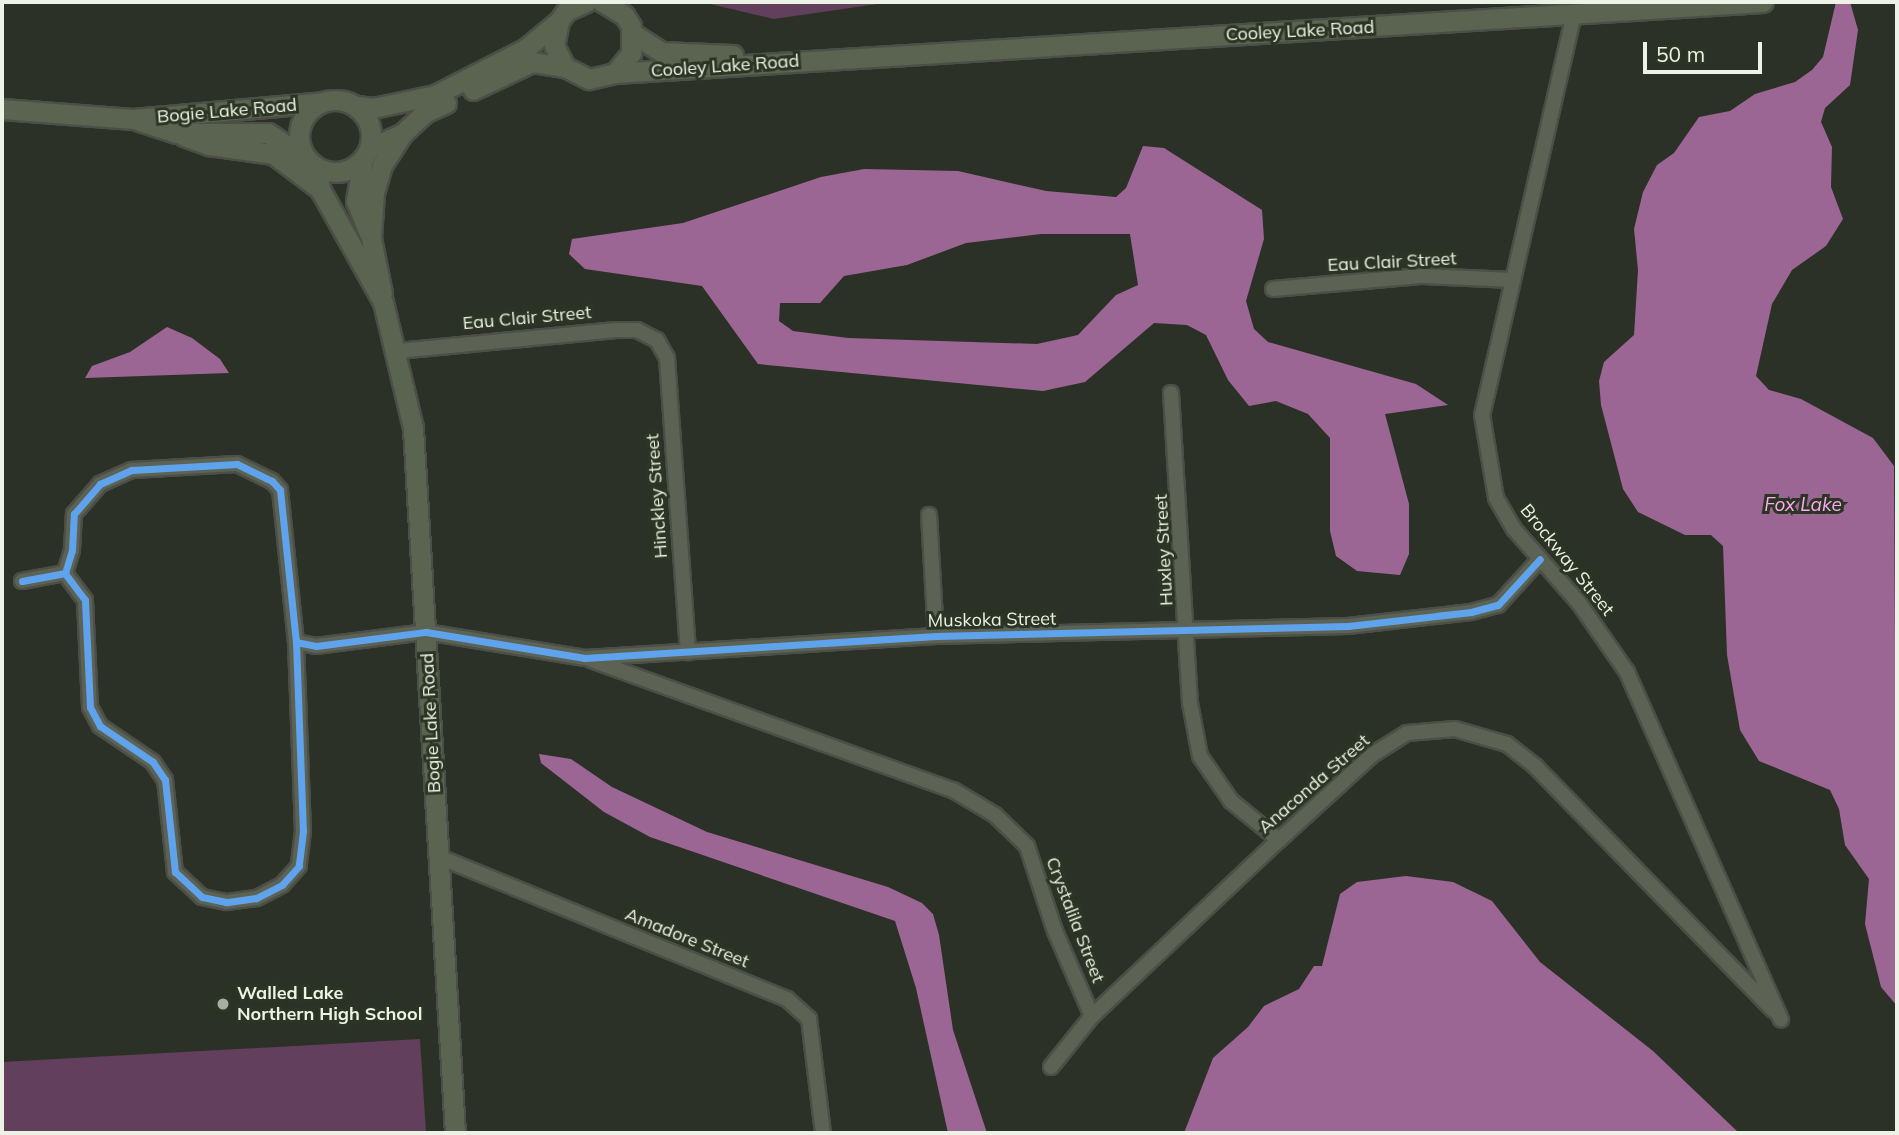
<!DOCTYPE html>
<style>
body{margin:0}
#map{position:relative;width:1899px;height:1135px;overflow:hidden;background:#2c3127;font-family:Mulish,sans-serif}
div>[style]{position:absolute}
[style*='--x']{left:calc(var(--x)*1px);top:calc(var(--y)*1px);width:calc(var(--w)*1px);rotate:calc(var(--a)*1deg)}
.green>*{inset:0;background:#623f5d}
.water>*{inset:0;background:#9b6694}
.roads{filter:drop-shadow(2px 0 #4b4f47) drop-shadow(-2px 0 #4b4f47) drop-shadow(0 2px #4b4f47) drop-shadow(0 -2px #4b4f47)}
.street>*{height:14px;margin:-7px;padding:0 7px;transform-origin:7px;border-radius:7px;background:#5c6354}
.secondary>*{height:19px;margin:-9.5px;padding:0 9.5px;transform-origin:9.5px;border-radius:9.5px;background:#5b6351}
.secondary>.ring{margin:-9.5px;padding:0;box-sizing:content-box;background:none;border:19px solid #5b6351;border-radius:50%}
.cycleway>*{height:7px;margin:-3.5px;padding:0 3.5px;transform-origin:3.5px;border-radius:3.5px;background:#60a3ed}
.dots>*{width:19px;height:19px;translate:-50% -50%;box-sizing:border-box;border:4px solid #2c3523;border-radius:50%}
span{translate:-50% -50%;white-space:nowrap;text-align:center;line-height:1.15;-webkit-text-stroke:6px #2c3523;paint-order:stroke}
.street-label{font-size:18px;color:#edf2e7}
.poi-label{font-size:18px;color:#edf2e7;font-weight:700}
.left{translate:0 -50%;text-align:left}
.water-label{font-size:19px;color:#fcaaf2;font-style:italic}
.frame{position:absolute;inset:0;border:4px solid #edf2e7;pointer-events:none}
.scale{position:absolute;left:1643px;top:42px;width:119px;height:32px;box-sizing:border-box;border:4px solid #edf2e7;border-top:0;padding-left:9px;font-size:21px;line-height:24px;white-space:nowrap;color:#edf2e7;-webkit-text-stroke:5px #2c3523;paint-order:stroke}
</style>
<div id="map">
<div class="green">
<div style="clip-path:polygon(702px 2px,891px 2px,774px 19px)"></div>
<div style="clip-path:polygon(420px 1039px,426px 1133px,2px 1133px,2px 1062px)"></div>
</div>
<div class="water">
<div style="clip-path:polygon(1836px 2px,1850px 2px,1858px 30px,1850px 85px,1825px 108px,1821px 122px,1832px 147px,1831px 187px,1843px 219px,1826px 246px,1792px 270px,1772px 304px,1756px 376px,1769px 390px,1801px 399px,1873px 438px,1894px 466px,1897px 1006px,1881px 987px,1865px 924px,1869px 879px,1845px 845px,1839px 809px,1830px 790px,1759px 761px,1740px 730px,1727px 655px,1723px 546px,1711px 535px,1685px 535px,1638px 512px,1623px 489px,1601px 405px,1599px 381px,1604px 362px,1634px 335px,1638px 270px,1634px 229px,1643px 192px,1657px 165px,1674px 153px,1699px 117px,1730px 111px,1755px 94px,1795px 82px,1812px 70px,1823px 57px)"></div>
<div style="clip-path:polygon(evenodd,1143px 146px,1164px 148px,1262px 210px,1264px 239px,1246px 301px,1254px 329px,1268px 342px,1416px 384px,1448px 405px,1385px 414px,1409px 504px,1409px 554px,1400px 575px,1357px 571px,1336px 556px,1330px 531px,1330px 438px,1308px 414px,1276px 401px,1249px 406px,1228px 380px,1206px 335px,1187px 325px,1154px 323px,1085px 382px,1043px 391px,758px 364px,702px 286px,585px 269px,569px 254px,572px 239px,683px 223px,821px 177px,864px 169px,958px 171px,1046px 191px,1116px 197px,1126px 188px,1143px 146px,1041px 234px,1130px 234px,1138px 285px,1116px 295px,1078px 335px,1037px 344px,848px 338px,793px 331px,779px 321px,780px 303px,820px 303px,844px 276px,907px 265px,966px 243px,1041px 234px)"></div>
<div style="clip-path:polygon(167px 327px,192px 338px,220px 359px,229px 373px,85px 378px,92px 366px,130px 352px)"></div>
<div style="clip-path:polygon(539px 754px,571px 759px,612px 787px,707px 832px,888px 887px,922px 903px,933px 914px,939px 935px,953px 1030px,987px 1133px,948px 1133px,916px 988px,895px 921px,650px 837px,604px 812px,541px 763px)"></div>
<div style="clip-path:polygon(1406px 876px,1453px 882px,1492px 901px,1540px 962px,1653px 1051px,1739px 1133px,1184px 1133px,1213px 1058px,1248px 1027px,1264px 1006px,1299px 989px,1314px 966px,1322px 966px,1340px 894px,1357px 882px)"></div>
</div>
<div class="roads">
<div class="street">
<div style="--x:1574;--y:14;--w:411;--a:102.9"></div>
<div style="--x:1482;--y:415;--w:84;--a:80.4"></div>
<div style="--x:1496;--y:498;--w:36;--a:60"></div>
<div style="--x:1514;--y:529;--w:98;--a:48.7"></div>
<div style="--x:1579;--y:603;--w:84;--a:55.2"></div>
<div style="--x:1627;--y:672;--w:380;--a:66.1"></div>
<div style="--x:1273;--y:289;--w:151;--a:-5"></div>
<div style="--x:1423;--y:276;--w:90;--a:2.5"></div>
<div style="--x:398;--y:351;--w:219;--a:-5.5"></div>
<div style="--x:616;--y:330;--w:21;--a:0"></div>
<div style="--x:637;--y:330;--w:22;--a:27"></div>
<div style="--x:657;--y:340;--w:21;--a:61"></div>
<div style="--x:667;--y:358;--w:295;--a:85.9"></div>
<div style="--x:1171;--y:393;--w:311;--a:86.5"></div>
<div style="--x:1190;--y:703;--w:54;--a:79.3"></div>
<div style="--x:1200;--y:756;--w:55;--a:55.4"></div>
<div style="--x:1231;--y:801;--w:62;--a:39.1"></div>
<div style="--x:929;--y:515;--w:121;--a:86.7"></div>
<div style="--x:22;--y:581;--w:44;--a:-10.5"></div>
<div style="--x:65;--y:573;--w:24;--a:-73"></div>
<div style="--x:72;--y:550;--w:36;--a:-87"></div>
<div style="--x:74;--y:514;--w:40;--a:-49"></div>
<div style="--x:100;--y:484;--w:35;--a:-24"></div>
<div style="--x:132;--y:470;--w:105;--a:-3.3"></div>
<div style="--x:237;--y:464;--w:39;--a:26"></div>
<div style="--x:272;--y:481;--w:12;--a:48"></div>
<div style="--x:280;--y:490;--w:153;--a:84"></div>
<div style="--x:296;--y:642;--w:189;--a:87.9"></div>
<div style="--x:303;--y:831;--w:35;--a:97"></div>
<div style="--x:299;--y:866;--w:25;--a:132"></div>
<div style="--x:282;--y:885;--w:29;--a:153"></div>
<div style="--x:256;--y:898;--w:30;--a:172"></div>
<div style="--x:226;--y:902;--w:25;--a:-168"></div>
<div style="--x:202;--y:897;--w:37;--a:-137"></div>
<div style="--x:175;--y:872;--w:93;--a:-96.2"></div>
<div style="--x:165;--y:780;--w:22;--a:-124"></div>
<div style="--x:153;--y:762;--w:64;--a:-145.8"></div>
<div style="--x:100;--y:726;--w:21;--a:-118"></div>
<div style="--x:90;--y:707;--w:107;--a:-92.7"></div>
<div style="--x:85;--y:600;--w:34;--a:-127"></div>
<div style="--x:296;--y:642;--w:20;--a:11"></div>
<div style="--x:316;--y:646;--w:111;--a:-7.3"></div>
<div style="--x:426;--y:632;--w:161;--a:9.3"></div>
<div style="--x:585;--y:658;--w:352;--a:-3.6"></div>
<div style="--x:936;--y:636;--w:412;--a:-1.4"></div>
<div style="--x:1348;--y:626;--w:124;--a:-6.5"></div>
<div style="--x:1471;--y:612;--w:28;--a:-15"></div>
<div style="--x:1498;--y:605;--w:62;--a:-47.6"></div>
<div style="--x:591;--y:660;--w:385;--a:19.8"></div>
<div style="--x:953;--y:790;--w:49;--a:30.8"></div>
<div style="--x:995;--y:815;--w:45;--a:44.1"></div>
<div style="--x:1027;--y:846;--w:89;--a:71.8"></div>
<div style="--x:1055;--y:931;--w:93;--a:66.5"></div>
<div style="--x:439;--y:857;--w:376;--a:22.2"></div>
<div style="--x:787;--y:999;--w:30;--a:42"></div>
<div style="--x:809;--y:1019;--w:115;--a:83"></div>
<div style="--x:1051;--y:1067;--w:65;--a:-51.2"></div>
<div style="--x:1092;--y:1016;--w:257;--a:-43.3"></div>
<div style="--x:1279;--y:840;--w:126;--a:-42.4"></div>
<div style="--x:1372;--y:755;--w:41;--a:-32.2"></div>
<div style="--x:1407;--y:733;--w:48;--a:-4.8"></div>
<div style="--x:1455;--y:729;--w:54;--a:16.1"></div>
<div style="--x:1507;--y:744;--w:36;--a:38"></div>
<div style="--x:1535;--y:766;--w:341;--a:45.7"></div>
</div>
<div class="secondary">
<div style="--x:586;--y:2;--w:22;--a:156"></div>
<div style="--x:566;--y:11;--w:12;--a:125"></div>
<div style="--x:559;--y:21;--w:25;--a:101"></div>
<div style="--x:554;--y:46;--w:24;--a:62"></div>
<div style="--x:565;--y:67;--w:27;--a:27"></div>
<div style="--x:589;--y:79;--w:27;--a:-13"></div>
<div style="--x:615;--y:73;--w:26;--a:-51"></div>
<div style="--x:631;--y:53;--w:27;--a:-90"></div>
<div style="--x:631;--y:26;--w:13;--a:-122"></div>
<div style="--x:624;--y:15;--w:26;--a:-149"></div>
<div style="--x:632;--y:33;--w:35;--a:33"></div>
<div style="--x:661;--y:52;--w:72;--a:2.4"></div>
<div style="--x:615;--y:73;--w:1150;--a:-3.54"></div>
<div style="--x:473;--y:90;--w:65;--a:-25.4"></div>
<div style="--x:532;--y:62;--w:33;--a:9"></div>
<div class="ring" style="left:299px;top:100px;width:53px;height:53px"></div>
<div style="--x:357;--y:106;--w:16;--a:7"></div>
<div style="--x:373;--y:108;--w:63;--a:-11.8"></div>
<div style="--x:435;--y:95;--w:101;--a:-27.1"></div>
<div style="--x:525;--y:49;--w:44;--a:-39.5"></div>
<div style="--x:2;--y:109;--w:131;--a:4.4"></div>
<div style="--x:133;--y:119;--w:190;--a:-5.1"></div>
<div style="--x:139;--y:121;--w:39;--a:18"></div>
<div style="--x:176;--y:133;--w:92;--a:0"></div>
<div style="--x:268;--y:133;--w:45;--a:34"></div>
<div style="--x:184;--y:136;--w:27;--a:20"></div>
<div style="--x:209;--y:145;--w:65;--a:8"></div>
<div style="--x:273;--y:154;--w:54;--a:36.7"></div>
<div style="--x:370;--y:148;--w:35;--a:-24"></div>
<div style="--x:402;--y:134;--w:33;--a:-43"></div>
<div style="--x:426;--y:112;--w:22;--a:-24"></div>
<div style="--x:363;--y:159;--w:43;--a:99.5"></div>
<div style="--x:356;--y:201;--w:35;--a:68"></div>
<div style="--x:315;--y:166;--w:26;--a:77"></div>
<div style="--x:321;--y:191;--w:127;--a:60.8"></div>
<div style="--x:383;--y:302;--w:130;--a:76.6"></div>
<div style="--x:413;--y:428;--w:706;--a:86.59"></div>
<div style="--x:382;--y:293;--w:56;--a:-101.3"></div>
<div style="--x:371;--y:238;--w:45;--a:-86.2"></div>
<div style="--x:374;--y:193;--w:29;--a:-74"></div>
<div style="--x:382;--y:165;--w:37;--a:-57"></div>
</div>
</div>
<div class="cycleway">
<div style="--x:22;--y:581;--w:44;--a:-10.5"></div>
<div style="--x:65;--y:573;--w:24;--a:-73"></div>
<div style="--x:72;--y:550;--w:36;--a:-87"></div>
<div style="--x:74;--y:514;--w:40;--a:-49"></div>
<div style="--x:100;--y:484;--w:35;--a:-24"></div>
<div style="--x:132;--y:470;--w:105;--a:-3.3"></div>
<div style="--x:237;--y:464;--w:39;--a:26"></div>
<div style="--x:272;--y:481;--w:12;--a:48"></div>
<div style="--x:280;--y:490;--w:153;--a:84"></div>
<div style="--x:296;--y:642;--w:189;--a:87.9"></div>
<div style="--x:303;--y:831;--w:35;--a:97"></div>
<div style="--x:299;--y:866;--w:25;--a:132"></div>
<div style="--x:282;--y:885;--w:29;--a:153"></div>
<div style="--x:256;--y:898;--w:30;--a:172"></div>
<div style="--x:226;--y:902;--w:25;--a:-168"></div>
<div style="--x:202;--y:897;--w:37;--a:-137"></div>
<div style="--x:175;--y:872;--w:93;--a:-96.2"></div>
<div style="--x:165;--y:780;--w:22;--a:-124"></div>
<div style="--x:153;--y:762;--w:64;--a:-145.8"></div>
<div style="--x:100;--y:726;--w:21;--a:-118"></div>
<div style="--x:90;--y:707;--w:107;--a:-92.7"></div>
<div style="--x:85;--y:600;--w:34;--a:-127"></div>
<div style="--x:296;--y:642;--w:20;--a:11"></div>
<div style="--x:316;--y:646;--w:111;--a:-7.3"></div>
<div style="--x:426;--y:632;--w:161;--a:9.3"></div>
<div style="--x:585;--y:658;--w:352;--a:-3.6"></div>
<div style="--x:936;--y:636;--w:412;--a:-1.4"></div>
<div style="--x:1348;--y:626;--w:124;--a:-6.5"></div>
<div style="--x:1471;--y:612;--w:28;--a:-15"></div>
<div style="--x:1498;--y:605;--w:62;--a:-47.6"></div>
</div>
<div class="dots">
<div style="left:223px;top:1004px;background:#a9aea4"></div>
</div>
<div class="street-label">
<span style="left:1300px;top:31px;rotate:-3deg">Cooley Lake Road</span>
<span style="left:725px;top:66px;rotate:-4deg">Cooley Lake Road</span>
<span style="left:227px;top:111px;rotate:-5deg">Bogie Lake Road</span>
<span style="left:1392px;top:262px;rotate:-3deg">Eau Clair Street</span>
<span style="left:527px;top:318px;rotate:-5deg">Eau Clair Street</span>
<span style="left:657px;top:496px;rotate:-94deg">Hinckley Street</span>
<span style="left:1164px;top:550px;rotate:-93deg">Huxley Street</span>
<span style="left:1567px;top:560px;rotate:51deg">Brockway Street</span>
<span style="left:992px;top:620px;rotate:-1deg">Muskoka Street</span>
<span style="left:431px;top:723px;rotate:-93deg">Bogie Lake Road</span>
<span style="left:1314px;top:784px;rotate:-41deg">Anaconda Street</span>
<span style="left:1075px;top:920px;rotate:69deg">Crystalila Street</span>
<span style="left:687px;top:938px;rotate:22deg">Amadore Street</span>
</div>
<div class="poi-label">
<span class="left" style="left:237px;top:1004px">Walled Lake<br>Northern High School</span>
</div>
<div class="water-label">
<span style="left:1803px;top:505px">Fox Lake</span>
</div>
<div class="frame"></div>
<div class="scale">50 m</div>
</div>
